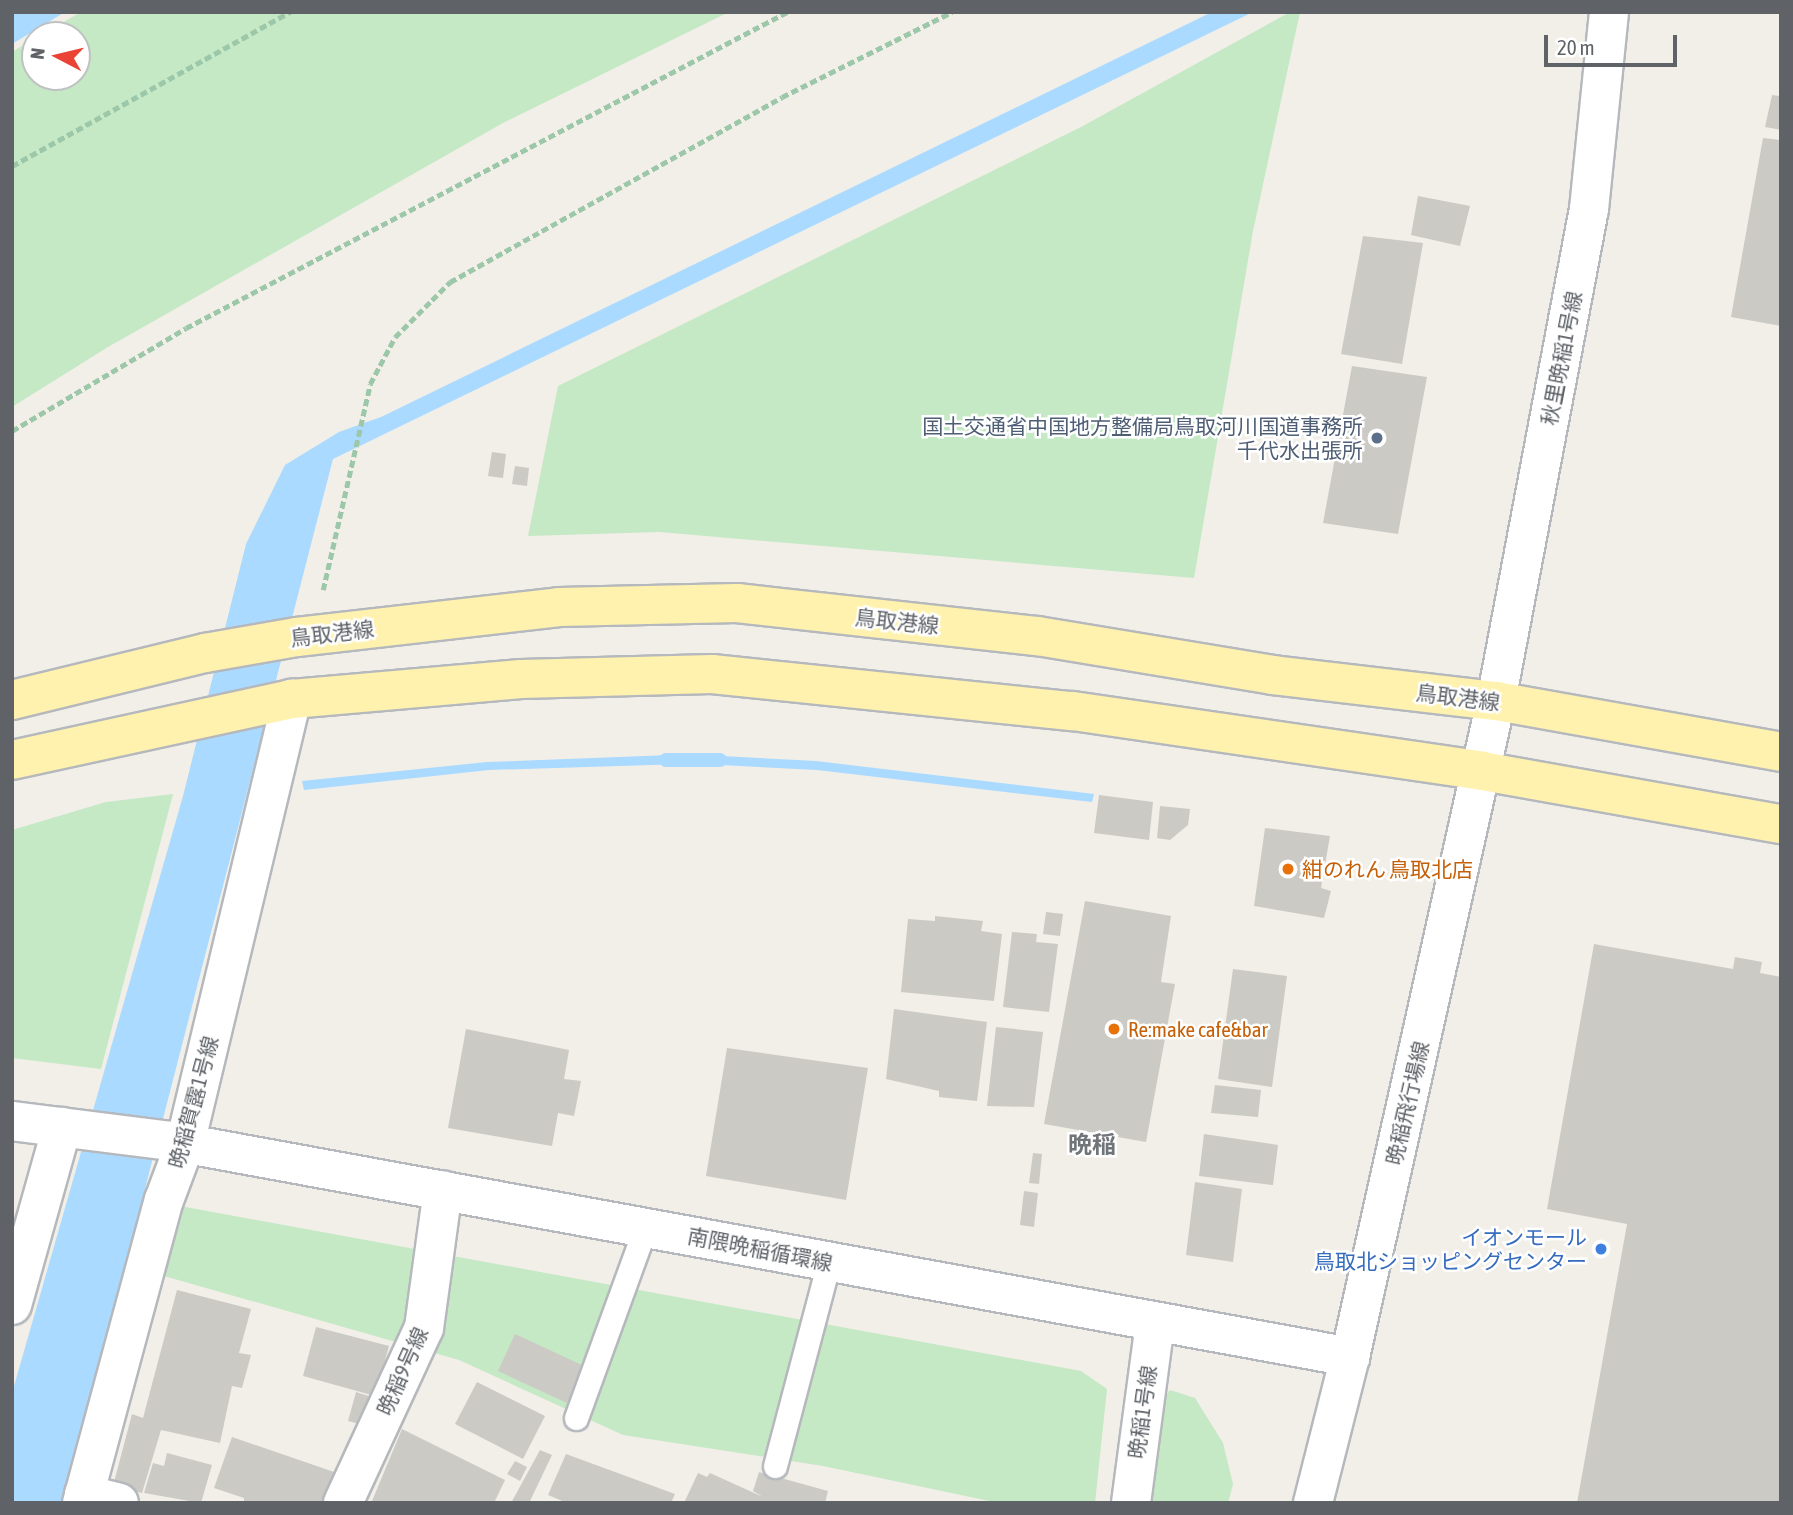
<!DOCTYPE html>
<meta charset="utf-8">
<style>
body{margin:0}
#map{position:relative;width:1793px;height:1515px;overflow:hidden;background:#f1efe8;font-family:"Asap Condensed","Noto Sans JP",sans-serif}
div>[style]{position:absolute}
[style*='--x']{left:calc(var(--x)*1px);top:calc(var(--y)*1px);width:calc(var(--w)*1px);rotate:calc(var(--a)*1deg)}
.green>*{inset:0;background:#c5e8c5}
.water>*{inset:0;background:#aadaff}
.stream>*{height:14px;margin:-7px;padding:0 7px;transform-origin:7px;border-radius:7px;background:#aadaff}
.building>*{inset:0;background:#cccac5}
.path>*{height:4.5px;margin-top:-2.25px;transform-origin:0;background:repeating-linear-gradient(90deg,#9cc7a9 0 7px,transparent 0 10.5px)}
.roads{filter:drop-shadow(2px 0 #b5b8bc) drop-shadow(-2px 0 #b5b8bc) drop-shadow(0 2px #b5b8bc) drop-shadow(0 -2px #b5b8bc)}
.service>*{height:23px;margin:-11.5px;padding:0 11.5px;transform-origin:11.5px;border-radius:11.5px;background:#fff}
.minor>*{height:38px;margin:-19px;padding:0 19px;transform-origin:19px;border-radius:19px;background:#fff}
.tertiary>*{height:38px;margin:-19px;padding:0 19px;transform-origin:19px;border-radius:19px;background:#fff}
.primary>*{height:38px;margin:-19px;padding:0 19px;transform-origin:19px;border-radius:19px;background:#fff2af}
.dots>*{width:19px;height:19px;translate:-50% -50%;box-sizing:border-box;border:4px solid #fff;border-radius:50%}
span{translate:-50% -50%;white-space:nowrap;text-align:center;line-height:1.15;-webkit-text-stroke:5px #fff;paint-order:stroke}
.street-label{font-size:21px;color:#5f6368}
.service-label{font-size:21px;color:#4e5e75}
.right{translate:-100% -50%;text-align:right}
.food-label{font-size:21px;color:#c56008}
.left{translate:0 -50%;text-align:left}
.shop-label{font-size:21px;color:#366cbe}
.quarter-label{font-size:24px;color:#70757a;font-weight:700}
.frame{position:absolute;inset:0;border:14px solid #5f6368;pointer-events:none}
.north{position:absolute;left:21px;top:21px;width:70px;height:70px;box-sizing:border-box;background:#fff;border:2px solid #bfc1c3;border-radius:50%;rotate:277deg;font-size:19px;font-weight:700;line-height:28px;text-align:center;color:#5f6368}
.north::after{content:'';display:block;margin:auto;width:24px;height:32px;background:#ea4335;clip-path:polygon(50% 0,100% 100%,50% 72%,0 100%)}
.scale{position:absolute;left:1544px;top:35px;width:133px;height:32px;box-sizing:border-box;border:4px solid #5f6368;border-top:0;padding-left:9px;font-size:21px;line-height:24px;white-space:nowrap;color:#5f6368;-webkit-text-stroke:5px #fff;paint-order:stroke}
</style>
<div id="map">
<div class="green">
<div style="clip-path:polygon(81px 12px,729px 12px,503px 123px,108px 347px,12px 407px,12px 52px,35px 38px,35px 77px,77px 77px,77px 35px,41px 35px)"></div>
<div style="clip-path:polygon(1290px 12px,1300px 12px,1253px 231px,1194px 578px,659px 532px,528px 536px,558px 386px,1081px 127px)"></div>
<div style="clip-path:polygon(173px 794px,101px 1069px,12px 1058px,12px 830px,106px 802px)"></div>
<div style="clip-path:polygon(180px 1206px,1081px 1371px,1107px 1389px,1095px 1503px,999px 1503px,823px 1466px,623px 1435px,459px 1360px,157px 1274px)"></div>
<div style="clip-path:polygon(1170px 1390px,1195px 1398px,1223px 1443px,1233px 1484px,1228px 1503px,1147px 1503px,1158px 1404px)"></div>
</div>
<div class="water">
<div style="clip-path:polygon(12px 12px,65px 12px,12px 44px)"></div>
<div style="clip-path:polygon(1212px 12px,1253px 12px,333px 459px,64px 1503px,12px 1503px,12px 1393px,183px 796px,246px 544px,285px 465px,339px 432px,381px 417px)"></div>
<div style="clip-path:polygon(671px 755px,682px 755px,683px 764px,489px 770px,304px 790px,302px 781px,487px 762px)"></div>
<div style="clip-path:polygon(702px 755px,816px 761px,1094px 794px,1092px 802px,817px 770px,702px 764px)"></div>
</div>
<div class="stream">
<div style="--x:666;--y:760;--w:54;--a:0"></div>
</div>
<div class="building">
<div style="clip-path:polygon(1772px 95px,1781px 96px,1781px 130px,1765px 127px)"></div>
<div style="clip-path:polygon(1763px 138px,1781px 140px,1781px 326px,1731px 317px)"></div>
<div style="clip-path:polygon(1418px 196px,1470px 206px,1460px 246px,1411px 235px)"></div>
<div style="clip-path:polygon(1363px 236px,1423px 243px,1402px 364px,1341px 354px)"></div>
<div style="clip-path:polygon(1352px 366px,1427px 377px,1398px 534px,1323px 523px)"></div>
<div style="clip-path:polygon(492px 452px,506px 454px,503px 478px,488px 476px)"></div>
<div style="clip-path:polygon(515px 466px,529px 468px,527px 486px,512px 484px)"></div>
<div style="clip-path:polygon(1099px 795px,1153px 802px,1149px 840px,1094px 833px)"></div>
<div style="clip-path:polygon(1160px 806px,1190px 809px,1188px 825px,1170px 840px,1157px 838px)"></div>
<div style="clip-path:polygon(1265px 828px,1330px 836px,1321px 888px,1331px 891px,1324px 918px,1254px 906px)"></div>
<div style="clip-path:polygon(1085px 901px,1171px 916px,1161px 982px,1175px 984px,1146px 1142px,1044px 1124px)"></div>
<div style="clip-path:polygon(1046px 912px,1063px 914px,1060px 936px,1043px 934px)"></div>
<div style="clip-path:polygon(935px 916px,983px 921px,981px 931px,1002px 934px,994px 1001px,901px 992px,908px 919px,935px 921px)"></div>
<div style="clip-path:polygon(1012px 932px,1037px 934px,1036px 942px,1058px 944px,1049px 1012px,1003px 1007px)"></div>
<div style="clip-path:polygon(1594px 944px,1733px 969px,1735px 957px,1762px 962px,1760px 973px,1781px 977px,1781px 1503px,1577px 1503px,1627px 1224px,1547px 1209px)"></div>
<div style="clip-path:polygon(1233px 969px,1287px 976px,1272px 1087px,1218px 1079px)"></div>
<div style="clip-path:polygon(894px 1009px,987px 1022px,977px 1101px,939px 1097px,939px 1091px,886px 1079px)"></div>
<div style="clip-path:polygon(996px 1027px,1043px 1032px,1034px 1107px,987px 1106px)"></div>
<div style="clip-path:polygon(466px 1029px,569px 1050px,564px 1079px,581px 1081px,574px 1116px,558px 1113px,552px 1146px,448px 1128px)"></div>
<div style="clip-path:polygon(727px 1048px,868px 1068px,846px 1200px,706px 1176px)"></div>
<div style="clip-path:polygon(1215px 1085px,1261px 1090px,1258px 1117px,1211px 1113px)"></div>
<div style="clip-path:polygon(1204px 1134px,1278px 1145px,1273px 1185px,1199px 1176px)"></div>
<div style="clip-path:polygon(1033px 1153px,1042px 1154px,1039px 1184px,1029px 1183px)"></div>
<div style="clip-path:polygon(1195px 1182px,1242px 1189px,1233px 1262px,1186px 1255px)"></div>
<div style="clip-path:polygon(1024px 1191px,1038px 1193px,1034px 1227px,1020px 1225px)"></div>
<div style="clip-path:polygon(177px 1290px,251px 1309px,239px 1353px,251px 1355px,242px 1388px,232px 1386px,220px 1443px,161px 1430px,142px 1493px,113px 1486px,132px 1414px,143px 1418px)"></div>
<div style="clip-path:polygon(316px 1327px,389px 1346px,375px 1396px,303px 1376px)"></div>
<div style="clip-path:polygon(515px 1334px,584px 1366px,567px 1403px,498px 1371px)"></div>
<div style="clip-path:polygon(477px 1382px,545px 1416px,523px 1459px,455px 1424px)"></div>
<div style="clip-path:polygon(356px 1392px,375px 1398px,367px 1426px,348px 1421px)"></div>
<div style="clip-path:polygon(402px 1429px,505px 1480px,494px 1503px,372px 1501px)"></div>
<div style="clip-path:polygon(232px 1437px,340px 1474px,328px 1503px,244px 1503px,244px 1498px,214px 1488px)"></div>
<div style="clip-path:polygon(540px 1450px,552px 1455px,529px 1503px,511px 1503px)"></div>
<div style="clip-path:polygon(167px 1453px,212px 1465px,201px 1503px,144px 1493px,153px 1463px,164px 1466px)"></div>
<div style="clip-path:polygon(566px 1454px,675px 1494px,671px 1503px,567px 1503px,548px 1495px)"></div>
<div style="clip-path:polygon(515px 1461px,527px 1467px,520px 1481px,507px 1474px)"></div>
<div style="clip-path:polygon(759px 1472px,828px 1491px,825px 1503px,684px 1503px,698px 1473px,707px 1477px,710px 1473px,763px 1497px,753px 1491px)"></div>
</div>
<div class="path">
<div style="--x:12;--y:166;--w:318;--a:-29"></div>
<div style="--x:12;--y:431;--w:202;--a:-30.6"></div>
<div style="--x:186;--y:328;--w:679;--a:-27.73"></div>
<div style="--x:323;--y:590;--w:211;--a:-77.1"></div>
<div style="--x:370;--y:384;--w:53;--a:-62"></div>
<div style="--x:395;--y:337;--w:78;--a:-45"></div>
<div style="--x:450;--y:282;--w:380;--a:-29.1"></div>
<div style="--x:782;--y:97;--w:190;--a:-26.6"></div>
</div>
<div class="roads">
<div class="service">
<div style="--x:576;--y:1418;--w:202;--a:-70"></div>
<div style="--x:775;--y:1466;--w:211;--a:-75.2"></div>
</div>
<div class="minor">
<div style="--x:12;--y:1305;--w:185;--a:-74.3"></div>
<div style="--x:84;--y:1494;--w:36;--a:14"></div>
<div style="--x:82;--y:1503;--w:314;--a:-74.9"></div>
<div style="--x:164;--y:1200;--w:60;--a:-69.4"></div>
<div style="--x:185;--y:1144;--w:458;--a:-76.5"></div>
<div style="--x:343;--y:1503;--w:193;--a:-65.2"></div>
<div style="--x:424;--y:1328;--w:139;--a:-82.2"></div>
<div style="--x:1131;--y:1503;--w:183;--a:-82.4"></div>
</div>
<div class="tertiary">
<div style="--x:12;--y:1121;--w:160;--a:7.2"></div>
<div style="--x:171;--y:1141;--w:1199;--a:10.38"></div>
<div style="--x:1313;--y:1503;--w:151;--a:-75.8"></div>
<div style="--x:1350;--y:1357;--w:672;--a:-77.45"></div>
<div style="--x:1496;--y:701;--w:501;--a:-79.3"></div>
<div style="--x:1589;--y:209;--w:198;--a:-84.2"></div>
</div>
<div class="primary">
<div style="--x:12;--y:700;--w:199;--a:-13.7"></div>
<div style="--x:205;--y:653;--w:93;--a:-9.9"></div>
<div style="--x:297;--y:637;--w:264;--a:-6.5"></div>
<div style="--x:559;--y:607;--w:178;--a:-1.3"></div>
<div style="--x:737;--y:603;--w:303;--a:6.3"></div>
<div style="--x:1038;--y:636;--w:238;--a:9.4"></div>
<div style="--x:1273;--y:675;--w:225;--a:6.7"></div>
<div style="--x:1496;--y:701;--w:290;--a:10.1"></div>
<div style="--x:12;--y:760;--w:287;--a:-12.3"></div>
<div style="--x:292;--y:699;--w:230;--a:-5"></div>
<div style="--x:521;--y:679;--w:191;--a:-1.5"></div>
<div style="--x:712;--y:674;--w:363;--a:5.9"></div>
<div style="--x:1073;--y:711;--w:413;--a:8.3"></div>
<div style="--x:1482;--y:771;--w:304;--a:10.1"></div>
</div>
</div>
<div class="dots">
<div style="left:1377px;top:438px;background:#5c6f8a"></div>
<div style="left:1288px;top:869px;background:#e8710a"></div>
<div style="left:1114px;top:1029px;background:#e8710a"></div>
<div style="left:1601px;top:1249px;background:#3f7fe0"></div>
</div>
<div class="street-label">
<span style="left:1561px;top:358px;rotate:-79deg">秋里晩稲1号線</span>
<span style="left:897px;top:621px;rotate:6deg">鳥取港線</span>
<span style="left:332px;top:633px;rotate:-7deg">鳥取港線</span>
<span style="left:1458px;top:697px;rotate:7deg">鳥取港線</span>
<span style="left:193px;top:1102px;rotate:-75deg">晩稲賀露1号線</span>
<span style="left:1407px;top:1103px;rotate:-77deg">晩稲飛行場線</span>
<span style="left:760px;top:1249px;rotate:11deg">南隈晩稲循環線</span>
<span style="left:402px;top:1371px;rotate:-66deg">晩稲9号線</span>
<span style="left:1142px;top:1412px;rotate:-82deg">晩稲1号線</span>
</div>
<div class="service-label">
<span class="right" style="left:1363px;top:438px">国土交通省中国地方整備局鳥取河川国道事務所<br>千代水出張所</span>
</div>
<div class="food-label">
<span class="left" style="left:1302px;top:869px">紺のれん 鳥取北店</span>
<span class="left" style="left:1128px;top:1029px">Re:make cafe&amp;bar</span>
</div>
<div class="shop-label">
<span class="right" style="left:1587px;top:1249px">イオンモール<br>鳥取北ショッピングセンター</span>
</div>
<div class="quarter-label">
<span style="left:1092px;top:1145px">晩稲</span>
</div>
<div class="frame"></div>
<div class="north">N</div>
<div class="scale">20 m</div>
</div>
